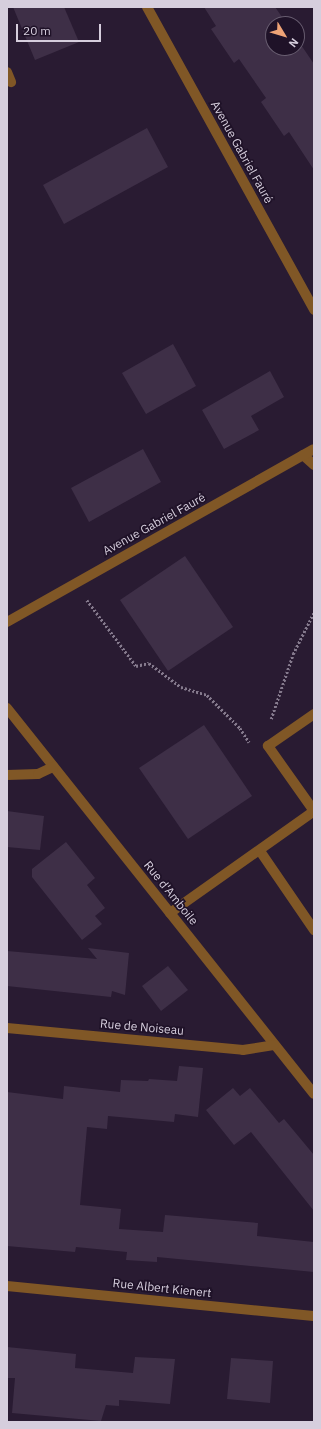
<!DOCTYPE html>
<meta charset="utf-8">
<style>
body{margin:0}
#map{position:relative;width:321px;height:1429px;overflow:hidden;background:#291b32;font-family:"IBM Plex Sans",sans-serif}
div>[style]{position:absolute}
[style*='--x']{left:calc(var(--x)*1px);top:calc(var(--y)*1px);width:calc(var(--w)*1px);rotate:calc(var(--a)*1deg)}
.building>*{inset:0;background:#3e2f47}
.path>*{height:2.5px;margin-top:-1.25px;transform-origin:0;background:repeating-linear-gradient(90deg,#857a8d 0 2px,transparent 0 4px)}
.minor>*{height:10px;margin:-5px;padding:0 5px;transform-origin:5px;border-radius:5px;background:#805726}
span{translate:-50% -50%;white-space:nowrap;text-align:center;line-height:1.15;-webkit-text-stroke:3.5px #1f1228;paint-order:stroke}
.street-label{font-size:12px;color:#d6cedd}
.frame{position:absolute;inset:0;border:8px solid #d6cedd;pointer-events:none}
.north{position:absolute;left:265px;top:16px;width:40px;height:40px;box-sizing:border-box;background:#1f1228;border:1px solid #685d70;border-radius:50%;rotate:128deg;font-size:11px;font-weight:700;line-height:16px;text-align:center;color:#d6cedd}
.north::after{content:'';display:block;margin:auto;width:14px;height:18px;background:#efa376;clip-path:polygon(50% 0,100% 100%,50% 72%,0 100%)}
.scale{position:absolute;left:16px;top:24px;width:85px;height:18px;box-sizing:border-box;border:2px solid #d6cedd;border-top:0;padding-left:5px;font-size:12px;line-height:14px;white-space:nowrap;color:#d6cedd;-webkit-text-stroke:3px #1f1228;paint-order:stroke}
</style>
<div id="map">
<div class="building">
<div style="clip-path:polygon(13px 7px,64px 7px,79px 42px,35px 60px)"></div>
<div style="clip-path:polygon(204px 7px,275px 7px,287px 24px,273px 24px,273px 48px,297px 48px,297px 39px,314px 64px,314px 170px,289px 132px,284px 136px,261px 102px,266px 98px,239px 59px,234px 63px,211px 29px,216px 26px)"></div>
<div style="clip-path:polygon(147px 128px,168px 167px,64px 224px,43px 185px)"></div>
<div style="clip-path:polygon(173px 344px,196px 386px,146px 414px,122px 373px)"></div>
<div style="clip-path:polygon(270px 371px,284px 397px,251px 416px,259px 430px,224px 449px,202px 410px)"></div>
<div style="clip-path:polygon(143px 449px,161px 482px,89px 522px,71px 488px)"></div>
<div style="clip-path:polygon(185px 556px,233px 627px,168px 671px,120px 600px)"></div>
<div style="clip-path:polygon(204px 725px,252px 796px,188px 839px,139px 768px)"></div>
<div style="clip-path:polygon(7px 811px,44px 816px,40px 850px,7px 847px)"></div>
<div style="clip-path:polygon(66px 842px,95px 878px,87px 885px,105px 908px,95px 916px,102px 924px,82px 940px,32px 877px,32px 869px)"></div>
<div style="clip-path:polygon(88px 948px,129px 953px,125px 995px,112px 991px,111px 997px,7px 986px,7px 951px,97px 959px)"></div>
<div style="clip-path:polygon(168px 966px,188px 990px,161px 1011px,142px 986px)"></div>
<div style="clip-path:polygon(179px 1066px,203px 1068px,198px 1117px,175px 1114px,174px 1122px,108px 1116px,107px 1129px,87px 1127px,80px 1205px,121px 1209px,119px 1229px,163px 1232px,165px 1215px,258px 1223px,257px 1236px,314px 1242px,314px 1272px,157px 1257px,157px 1262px,126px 1260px,127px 1252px,76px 1247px,75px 1252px,7px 1246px,7px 1092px,63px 1099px,64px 1086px,120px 1092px,121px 1080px,148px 1081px,149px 1079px,177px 1081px)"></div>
<div style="clip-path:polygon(233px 1088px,240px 1096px,250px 1088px,279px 1123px,284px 1119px,314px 1155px,314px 1211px,251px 1132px,234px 1145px,206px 1110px)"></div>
<div style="clip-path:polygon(7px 1347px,76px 1354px,75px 1368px,133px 1373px,135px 1357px,175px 1359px,170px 1404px,119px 1400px,119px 1406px,106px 1405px,101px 1421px,12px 1413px,15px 1378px,7px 1378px)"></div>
<div style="clip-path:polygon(231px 1358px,273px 1361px,270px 1403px,227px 1399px)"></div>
</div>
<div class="path">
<div style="--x:87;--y:600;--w:82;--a:53.4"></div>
<div style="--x:136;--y:666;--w:13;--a:-13"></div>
<div style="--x:149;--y:663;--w:40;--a:37"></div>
<div style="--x:181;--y:687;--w:27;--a:17"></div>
<div style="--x:207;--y:695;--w:47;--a:45"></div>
<div style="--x:240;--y:728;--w:17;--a:57"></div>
<div style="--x:271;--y:719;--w:69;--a:-71.3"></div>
<div style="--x:293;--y:654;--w:47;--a:-63.4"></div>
</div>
<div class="minor">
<div style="--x:147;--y:7;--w:346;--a:61.1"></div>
<div style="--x:7;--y:72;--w:11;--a:68"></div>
<div style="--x:303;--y:455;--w:15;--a:42"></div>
<div style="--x:7;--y:622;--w:352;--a:-29.4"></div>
<div style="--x:7;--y:708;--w:493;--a:51.5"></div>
<div style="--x:7;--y:775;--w:31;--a:-2"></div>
<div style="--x:38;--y:774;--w:17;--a:-25"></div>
<div style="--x:260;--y:851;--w:96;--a:55.6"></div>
<div style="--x:170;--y:913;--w:176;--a:-35.3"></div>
<div style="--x:314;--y:811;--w:80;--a:-125.3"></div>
<div style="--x:268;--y:746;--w:56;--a:-34.8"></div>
<div style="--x:7;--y:1028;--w:237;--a:5.3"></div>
<div style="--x:243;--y:1050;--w:31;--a:-9"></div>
<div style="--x:7;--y:1286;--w:308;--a:5.6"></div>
</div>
<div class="street-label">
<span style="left:242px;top:152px;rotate:61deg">Avenue Gabriel Fauré</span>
<span style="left:154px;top:524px;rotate:-29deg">Avenue Gabriel Fauré</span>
<span style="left:171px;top:893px;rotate:51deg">Rue d'Amboile</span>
<span style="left:142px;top:1027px;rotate:5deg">Rue de Noiseau</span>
<span style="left:162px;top:1288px;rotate:6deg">Rue Albert Kienert</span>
</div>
<div class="frame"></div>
<div class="north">N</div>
<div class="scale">20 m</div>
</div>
